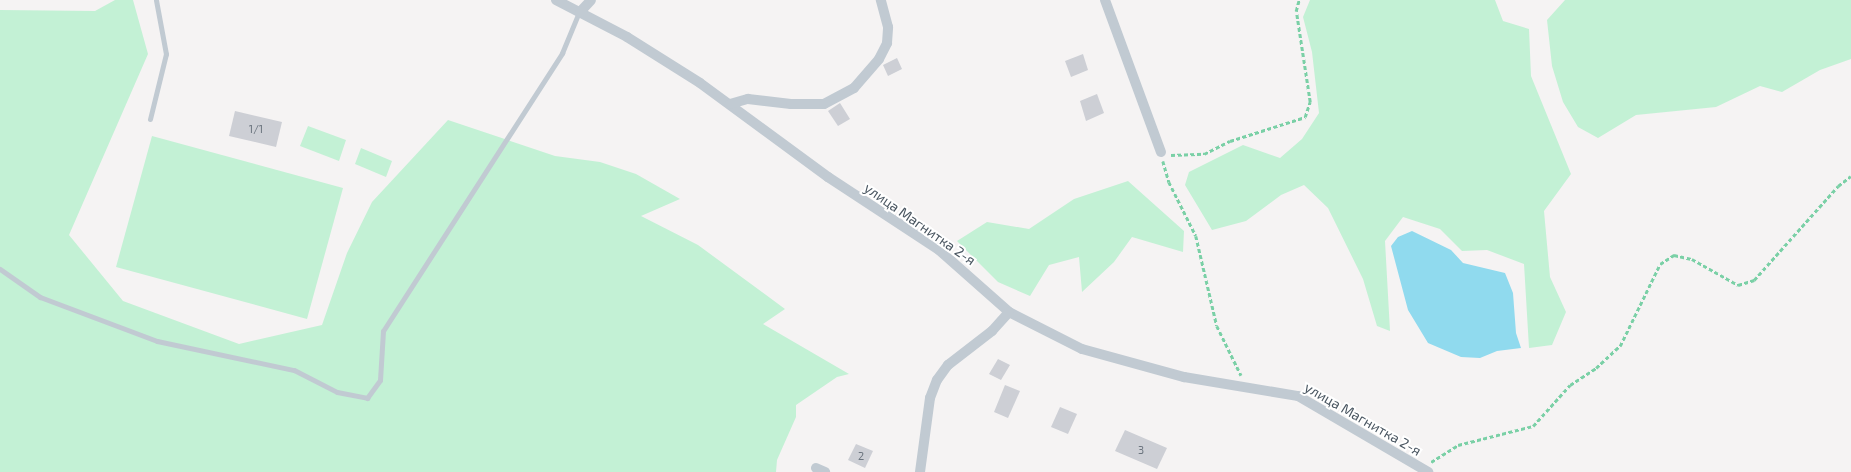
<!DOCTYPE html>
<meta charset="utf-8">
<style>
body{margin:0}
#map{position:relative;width:1851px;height:472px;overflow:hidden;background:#f5f3f3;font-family:"Exo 2",sans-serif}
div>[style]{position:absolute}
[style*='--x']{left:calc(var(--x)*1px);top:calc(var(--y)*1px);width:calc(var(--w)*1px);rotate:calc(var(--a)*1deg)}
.green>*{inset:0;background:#c3f1d5}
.water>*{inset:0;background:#90daee}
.building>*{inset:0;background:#cdcfd5}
.path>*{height:2.5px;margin-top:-1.25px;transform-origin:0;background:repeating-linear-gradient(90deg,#7ad0a6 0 4px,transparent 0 6.5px)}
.service>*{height:5px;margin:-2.5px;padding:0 2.5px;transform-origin:2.5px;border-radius:2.5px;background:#c1cad2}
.minor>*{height:10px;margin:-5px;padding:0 5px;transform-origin:5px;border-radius:5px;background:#c1cad2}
span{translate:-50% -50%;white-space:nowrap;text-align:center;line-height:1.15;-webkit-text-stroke:4px #fff;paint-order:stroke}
.number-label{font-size:11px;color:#6b747e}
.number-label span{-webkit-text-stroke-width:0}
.street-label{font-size:14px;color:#4a5661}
</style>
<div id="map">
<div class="green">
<div style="clip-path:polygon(115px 0,133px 0,148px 54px,69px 235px,123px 301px,239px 344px,322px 325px,347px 253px,372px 202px,448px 120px,555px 156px,600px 162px,636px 174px,680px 199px,641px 216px,698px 245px,785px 309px,763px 324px,849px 374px,837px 377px,796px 405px,796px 417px,777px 460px,776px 472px,0 472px,0 10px,95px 11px)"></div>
<div style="clip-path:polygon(1310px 0,1495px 0,1503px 21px,1529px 29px,1531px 76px,1571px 174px,1544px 211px,1550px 277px,1566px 312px,1552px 345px,1529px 348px,1524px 264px,1487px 250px,1462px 251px,1440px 229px,1403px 217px,1385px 241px,1390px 331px,1377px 326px,1363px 279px,1328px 208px,1304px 185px,1281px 195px,1246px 221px,1212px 230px,1185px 185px,1189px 172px,1243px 145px,1280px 158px,1302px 139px,1319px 113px,1312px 52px,1303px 17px)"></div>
<div style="clip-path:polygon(1565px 0,1851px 0,1851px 59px,1820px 70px,1782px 92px,1760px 86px,1716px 107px,1636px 115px,1598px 138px,1578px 127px,1563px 102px,1552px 66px,1547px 20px)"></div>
<div style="clip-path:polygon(308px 126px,346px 140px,339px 161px,300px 146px)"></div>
<div style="clip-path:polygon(152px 136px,343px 188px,307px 319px,116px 267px)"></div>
<div style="clip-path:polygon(361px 148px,392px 161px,386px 177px,355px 164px)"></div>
<div style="clip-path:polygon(1128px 181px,1184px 231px,1183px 252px,1132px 237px,1114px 262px,1082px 292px,1079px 257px,1049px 265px,1030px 296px,998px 282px,957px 241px,987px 222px,1029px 229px,1074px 199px)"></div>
</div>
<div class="water">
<div style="clip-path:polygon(1412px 231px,1451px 250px,1463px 263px,1505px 273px,1513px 293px,1516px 333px,1521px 348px,1497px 351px,1480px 358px,1461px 357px,1428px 343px,1408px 310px,1391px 246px,1398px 237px)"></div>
</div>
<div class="building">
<div style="clip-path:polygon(1083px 54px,1088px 70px,1071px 77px,1065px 61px)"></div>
<div style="clip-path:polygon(897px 58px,902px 69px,888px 76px,883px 65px)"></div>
<div style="clip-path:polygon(1097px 94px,1104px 113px,1086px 121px,1080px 101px)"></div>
<div style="clip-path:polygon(840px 103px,850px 119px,838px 126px,828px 111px)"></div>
<div style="clip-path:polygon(235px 111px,282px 122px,276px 147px,229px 136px)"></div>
<div style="clip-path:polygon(998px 359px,1010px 365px,1001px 380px,989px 374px)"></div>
<div style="clip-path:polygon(1005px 385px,1020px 391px,1008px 418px,994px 412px)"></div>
<div style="clip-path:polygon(1060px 407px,1077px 414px,1068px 434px,1051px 427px)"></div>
<div style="clip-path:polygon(1125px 430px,1167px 448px,1157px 469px,1115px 451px)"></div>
<div style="clip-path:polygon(856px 444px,873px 451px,865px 468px,848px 460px)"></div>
</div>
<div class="path">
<div style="--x:1171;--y:155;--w:33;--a:-2"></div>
<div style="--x:1204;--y:154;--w:29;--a:-27"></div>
<div style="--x:1230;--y:141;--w:79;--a:-17.7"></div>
<div style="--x:1305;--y:117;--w:16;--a:-72"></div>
<div style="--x:1310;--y:102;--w:92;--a:-98.7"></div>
<div style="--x:1296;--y:11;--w:11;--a:-75"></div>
<div style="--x:1163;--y:161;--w:22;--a:74"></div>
<div style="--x:1169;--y:182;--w:60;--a:63.4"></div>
<div style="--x:1196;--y:236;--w:92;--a:76.9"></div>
<div style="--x:1217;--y:326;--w:55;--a:63.9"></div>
<div style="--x:1431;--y:462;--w:32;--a:-32"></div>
<div style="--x:1458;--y:445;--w:77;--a:-14.2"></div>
<div style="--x:1533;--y:426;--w:55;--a:-47.9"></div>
<div style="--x:1570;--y:385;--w:31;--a:-33"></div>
<div style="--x:1596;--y:368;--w:33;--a:-43"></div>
<div style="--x:1620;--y:346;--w:91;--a:-64"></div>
<div style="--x:1660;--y:264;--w:17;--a:-33"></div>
<div style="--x:1674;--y:255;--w:18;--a:13"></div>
<div style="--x:1692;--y:259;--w:53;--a:29.5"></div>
<div style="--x:1738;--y:285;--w:17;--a:-17"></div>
<div style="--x:1754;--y:280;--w:126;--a:-48.2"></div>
<div style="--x:1838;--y:186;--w:16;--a:-38"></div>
</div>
<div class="service">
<div style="--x:150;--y:119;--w:67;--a:-76.2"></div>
<div style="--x:166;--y:54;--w:55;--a:-100.5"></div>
<div style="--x:0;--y:269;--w:49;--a:35"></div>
<div style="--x:40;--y:297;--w:125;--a:20.6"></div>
<div style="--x:157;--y:341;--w:140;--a:12"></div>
<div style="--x:294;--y:370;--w:48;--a:27.1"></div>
<div style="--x:337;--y:392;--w:31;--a:11"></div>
<div style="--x:367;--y:398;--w:22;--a:-54"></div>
<div style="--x:380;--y:380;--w:49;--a:-86.5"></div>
<div style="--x:383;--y:331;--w:331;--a:-57.2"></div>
<div style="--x:562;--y:53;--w:44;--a:-67.5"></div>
</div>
<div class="minor">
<div style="--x:556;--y:0;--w:80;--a:27.5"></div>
<div style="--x:627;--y:37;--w:86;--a:32.2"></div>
<div style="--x:700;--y:83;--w:159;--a:36.3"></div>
<div style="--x:828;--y:177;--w:133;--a:33.3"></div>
<div style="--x:939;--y:250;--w:94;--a:41.5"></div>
<div style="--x:1009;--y:312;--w:82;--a:26.9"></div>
<div style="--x:1082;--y:349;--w:106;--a:15.4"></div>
<div style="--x:1184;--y:377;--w:116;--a:9.5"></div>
<div style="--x:1298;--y:396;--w:151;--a:30.3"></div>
<div style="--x:1105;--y:0;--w:162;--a:69.8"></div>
<div style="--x:580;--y:12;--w:16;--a:-47"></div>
<div style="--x:730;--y:104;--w:19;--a:-16"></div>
<div style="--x:748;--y:99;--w:43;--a:6.6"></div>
<div style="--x:791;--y:104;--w:33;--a:0"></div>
<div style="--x:824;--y:104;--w:34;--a:-28"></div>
<div style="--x:854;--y:88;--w:38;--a:-49"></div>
<div style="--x:879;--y:59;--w:18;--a:-63"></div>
<div style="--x:887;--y:43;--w:16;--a:-86"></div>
<div style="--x:888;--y:27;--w:28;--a:-105"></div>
<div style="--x:816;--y:468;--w:10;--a:24"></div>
<div style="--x:920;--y:472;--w:75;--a:-82.3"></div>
<div style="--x:930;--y:398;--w:19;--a:-69"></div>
<div style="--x:937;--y:380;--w:19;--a:-54"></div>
<div style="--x:948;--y:365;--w:56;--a:-37.7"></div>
<div style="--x:992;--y:331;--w:25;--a:-48"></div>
</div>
<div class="number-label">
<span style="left:256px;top:129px">1/1</span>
<span style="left:1141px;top:450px">3</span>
<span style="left:861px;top:456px">2</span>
</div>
<div class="street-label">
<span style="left:920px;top:224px;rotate:35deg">улица Магнитка 2-я</span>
<span style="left:1363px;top:419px;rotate:30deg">улица Магнитка 2-я</span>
</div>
</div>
